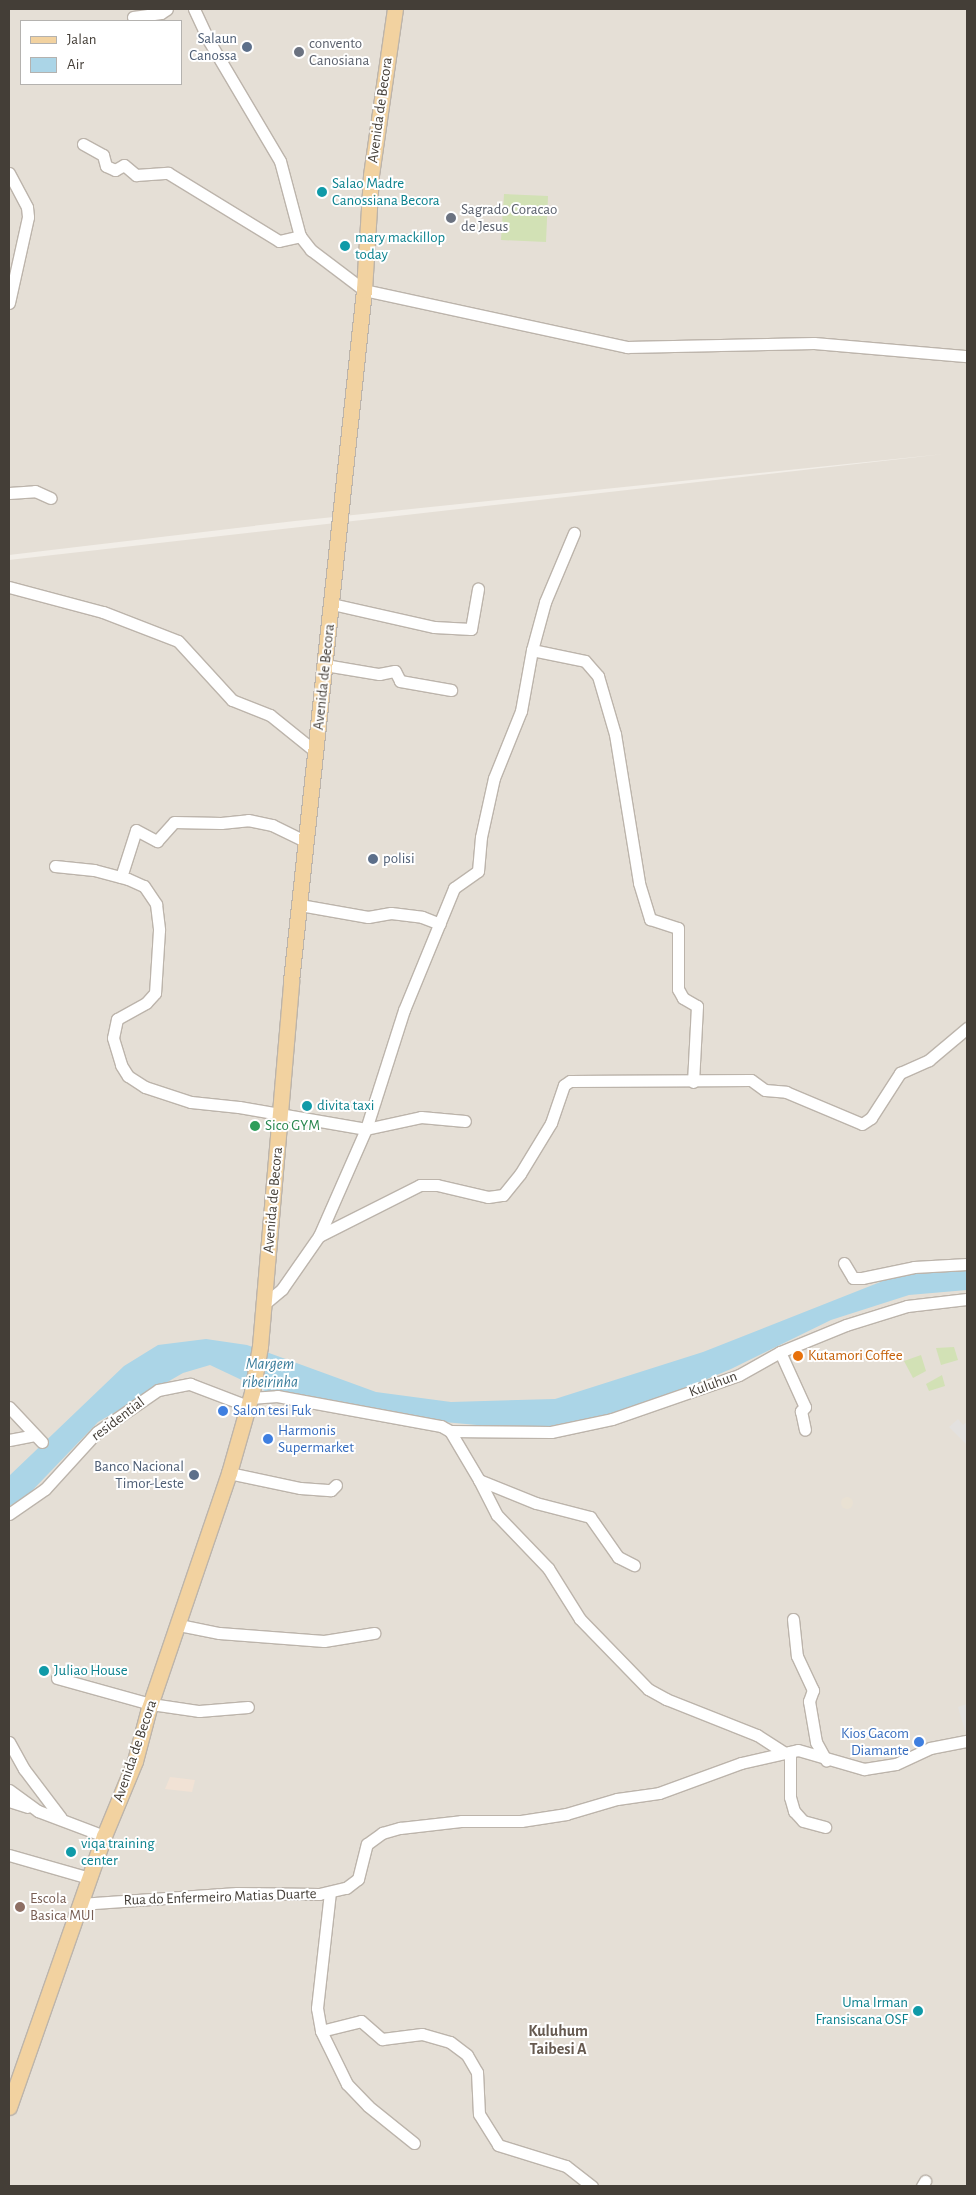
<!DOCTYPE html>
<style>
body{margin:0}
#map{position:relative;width:976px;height:2195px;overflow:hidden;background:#f2eee8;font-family:"Alegreya Sans",sans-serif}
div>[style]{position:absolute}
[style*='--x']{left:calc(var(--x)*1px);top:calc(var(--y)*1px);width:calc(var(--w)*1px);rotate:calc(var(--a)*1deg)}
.residential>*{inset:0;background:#e5dfd6}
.commercial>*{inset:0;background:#f1e2d5}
.education>*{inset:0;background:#e9e1d3}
.round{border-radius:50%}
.green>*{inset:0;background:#d2e1b5}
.parking>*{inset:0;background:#e3e1df}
.water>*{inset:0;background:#abd5e7}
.roads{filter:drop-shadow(1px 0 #bcb4ab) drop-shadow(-1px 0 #bcb4ab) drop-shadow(0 1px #bcb4ab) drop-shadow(0 -1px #bcb4ab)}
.minor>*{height:11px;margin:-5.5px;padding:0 5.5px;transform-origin:5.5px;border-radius:5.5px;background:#fff}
.major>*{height:15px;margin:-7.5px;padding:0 7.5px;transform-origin:7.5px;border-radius:7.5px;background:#f2d2a0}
.dots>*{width:14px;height:14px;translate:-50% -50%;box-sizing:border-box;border:2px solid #fff;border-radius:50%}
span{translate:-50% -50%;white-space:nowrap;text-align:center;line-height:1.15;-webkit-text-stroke:4px #fff;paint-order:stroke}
.service-label{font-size:15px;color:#4e5e75}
.right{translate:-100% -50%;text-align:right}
.left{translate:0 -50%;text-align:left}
.worship-label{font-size:15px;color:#5b616d}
.street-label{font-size:15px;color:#443e37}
.culture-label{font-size:15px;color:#0d838f}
.leisure-label{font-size:15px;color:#27864d}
.food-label{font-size:15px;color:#c56008}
.shop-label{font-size:15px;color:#366cbe}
.education-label{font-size:15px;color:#785e54}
.water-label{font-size:16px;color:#3b7d9c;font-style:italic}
.neighbourhood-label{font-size:16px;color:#665a50;font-weight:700}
.frame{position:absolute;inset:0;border:10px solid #443e37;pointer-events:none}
.legend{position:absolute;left:20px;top:20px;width:162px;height:65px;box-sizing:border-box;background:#fff;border:1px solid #b4b2af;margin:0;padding:6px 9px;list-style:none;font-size:15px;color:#443e37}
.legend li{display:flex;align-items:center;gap:10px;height:25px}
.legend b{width:25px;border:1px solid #b4b2af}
</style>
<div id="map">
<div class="residential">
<div style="clip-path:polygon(evenodd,9px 9px,967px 9px,967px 2186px,9px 2186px,9px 560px,944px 454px,295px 521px,9px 555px,9px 9px,21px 21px,181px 21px,181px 84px,21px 84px,21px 21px)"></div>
</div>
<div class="commercial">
<div style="clip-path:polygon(170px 1777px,195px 1780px,192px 1792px,165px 1789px)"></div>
</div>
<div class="education">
<div class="round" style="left:841px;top:1497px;width:12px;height:12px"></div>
</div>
<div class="green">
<div style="clip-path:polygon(504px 194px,548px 196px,546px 242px,501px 240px)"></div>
<div style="clip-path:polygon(954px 1347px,958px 1360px,941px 1365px,936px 1348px)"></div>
<div style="clip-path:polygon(921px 1355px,926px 1371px,913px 1378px,904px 1361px)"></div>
<div style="clip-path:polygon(942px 1375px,945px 1386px,929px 1391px,926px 1384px)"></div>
</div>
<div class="parking">
<div style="clip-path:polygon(958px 1419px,963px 1425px,967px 1422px,967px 1445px,949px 1427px)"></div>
<div style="clip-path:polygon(967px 1704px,967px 1730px,965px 1731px,958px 1707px)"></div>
</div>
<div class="water">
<div style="clip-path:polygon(967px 1268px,967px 1290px,909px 1295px,831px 1320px,731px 1369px,674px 1393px,616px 1413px,545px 1427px,488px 1426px,433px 1421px,292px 1393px,265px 1391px,210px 1365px,183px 1373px,98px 1422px,25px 1498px,9px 1506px,9px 1476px,124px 1366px,158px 1345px,206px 1339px,247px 1345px,376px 1392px,451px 1402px,555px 1399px,703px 1352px,898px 1275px)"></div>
</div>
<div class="roads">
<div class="minor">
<div style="--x:194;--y:9;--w:35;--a:65"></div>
<div style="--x:209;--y:41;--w:139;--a:59.4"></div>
<div style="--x:280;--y:161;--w:78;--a:75.1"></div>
<div style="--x:300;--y:236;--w:18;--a:52"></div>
<div style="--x:311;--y:250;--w:66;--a:37"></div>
<div style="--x:364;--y:290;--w:269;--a:12.2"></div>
<div style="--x:627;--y:347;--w:187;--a:-1.2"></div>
<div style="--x:814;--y:343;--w:154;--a:4.9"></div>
<div style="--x:133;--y:17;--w:28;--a:-8"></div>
<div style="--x:161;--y:13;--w:7;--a:-34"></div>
<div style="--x:83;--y:144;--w:23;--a:29"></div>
<div style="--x:103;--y:155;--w:11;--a:75"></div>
<div style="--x:106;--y:166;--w:10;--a:24"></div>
<div style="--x:115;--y:170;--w:10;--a:-29"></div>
<div style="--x:124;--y:165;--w:16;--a:40"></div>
<div style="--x:136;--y:175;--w:32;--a:-4"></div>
<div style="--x:168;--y:173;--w:130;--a:31.5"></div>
<div style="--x:279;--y:241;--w:22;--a:-13"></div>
<div style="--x:9;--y:173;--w:38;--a:62"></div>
<div style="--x:27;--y:207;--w:10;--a:84"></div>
<div style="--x:28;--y:217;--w:88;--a:102.5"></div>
<div style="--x:9;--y:493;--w:26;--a:-4"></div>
<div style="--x:35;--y:491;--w:17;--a:24"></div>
<div style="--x:9;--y:587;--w:97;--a:14.9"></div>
<div style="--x:103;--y:612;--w:80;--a:21.1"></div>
<div style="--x:178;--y:641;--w:80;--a:47.5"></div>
<div style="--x:232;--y:700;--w:41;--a:21.5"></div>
<div style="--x:270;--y:715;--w:59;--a:38.8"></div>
<div style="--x:332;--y:604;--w:105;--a:12.7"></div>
<div style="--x:434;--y:627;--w:37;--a:3"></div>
<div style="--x:471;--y:629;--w:41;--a:-80.1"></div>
<div style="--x:532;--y:650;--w:54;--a:11.7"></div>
<div style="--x:585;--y:661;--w:20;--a:49"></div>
<div style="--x:598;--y:676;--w:60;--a:73.7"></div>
<div style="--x:615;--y:734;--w:151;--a:80.8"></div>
<div style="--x:639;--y:883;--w:38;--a:73"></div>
<div style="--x:650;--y:919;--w:29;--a:18"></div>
<div style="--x:678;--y:928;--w:61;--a:90"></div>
<div style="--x:678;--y:989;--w:10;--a:61"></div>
<div style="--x:683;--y:998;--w:16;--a:30"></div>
<div style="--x:697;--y:1006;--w:76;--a:93"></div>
<div style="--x:325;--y:665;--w:55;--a:9.5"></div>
<div style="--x:379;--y:674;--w:16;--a:-11"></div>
<div style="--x:395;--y:671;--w:11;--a:63"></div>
<div style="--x:400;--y:681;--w:52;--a:10"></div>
<div style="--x:55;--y:866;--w:39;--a:6"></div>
<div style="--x:94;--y:870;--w:35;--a:15"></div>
<div style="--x:128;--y:879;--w:17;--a:24"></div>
<div style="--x:144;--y:886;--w:22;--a:56"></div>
<div style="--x:156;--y:904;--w:26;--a:83"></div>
<div style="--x:159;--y:930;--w:63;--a:93.6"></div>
<div style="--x:155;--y:993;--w:13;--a:132"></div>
<div style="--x:146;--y:1003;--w:33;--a:151"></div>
<div style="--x:117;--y:1019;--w:19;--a:102"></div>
<div style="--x:113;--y:1038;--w:28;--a:73"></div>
<div style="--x:121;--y:1065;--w:13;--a:58"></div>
<div style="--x:128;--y:1076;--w:20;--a:33"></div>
<div style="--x:145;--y:1087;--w:48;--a:18.1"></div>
<div style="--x:191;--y:1102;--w:48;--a:5.9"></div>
<div style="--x:239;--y:1107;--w:129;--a:9.8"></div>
<div style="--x:366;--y:1129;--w:56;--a:-12.3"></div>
<div style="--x:421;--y:1117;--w:44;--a:5.2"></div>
<div style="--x:121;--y:877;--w:49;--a:-72.3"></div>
<div style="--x:136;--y:830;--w:24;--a:28"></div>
<div style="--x:157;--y:841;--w:25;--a:-48"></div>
<div style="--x:174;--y:822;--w:47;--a:1.2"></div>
<div style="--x:221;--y:823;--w:27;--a:-6"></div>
<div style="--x:248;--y:820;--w:25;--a:12"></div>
<div style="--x:272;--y:825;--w:39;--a:26"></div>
<div style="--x:300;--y:905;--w:69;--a:10"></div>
<div style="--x:368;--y:917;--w:23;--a:-10"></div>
<div style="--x:391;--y:913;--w:31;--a:7"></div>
<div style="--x:422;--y:917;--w:19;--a:21"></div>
<div style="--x:319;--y:1236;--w:113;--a:-26.8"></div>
<div style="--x:420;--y:1185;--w:17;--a:0"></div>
<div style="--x:437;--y:1185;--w:52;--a:13.2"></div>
<div style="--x:488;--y:1197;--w:15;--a:-8"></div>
<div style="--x:503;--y:1195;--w:27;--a:-51"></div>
<div style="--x:520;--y:1174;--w:60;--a:-58.7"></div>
<div style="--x:551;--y:1123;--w:40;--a:-71.1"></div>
<div style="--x:564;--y:1085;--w:7;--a:-34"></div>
<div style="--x:570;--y:1081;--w:181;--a:-0.3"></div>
<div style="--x:751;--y:1080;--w:17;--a:36"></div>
<div style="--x:765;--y:1090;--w:21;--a:5"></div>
<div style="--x:786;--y:1092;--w:82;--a:22.8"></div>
<div style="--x:862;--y:1124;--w:11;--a:-34"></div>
<div style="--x:871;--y:1118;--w:54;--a:-57.2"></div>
<div style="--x:900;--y:1073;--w:32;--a:-24"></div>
<div style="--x:929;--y:1060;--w:50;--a:-40.1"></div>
<div style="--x:844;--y:1263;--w:17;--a:59"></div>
<div style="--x:853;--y:1278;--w:9;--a:0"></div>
<div style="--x:862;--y:1278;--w:53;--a:-11.9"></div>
<div style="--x:914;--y:1267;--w:53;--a:-3.2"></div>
<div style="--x:263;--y:1305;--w:25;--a:-40"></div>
<div style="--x:282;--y:1289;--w:65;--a:-55.1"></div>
<div style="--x:319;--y:1236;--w:117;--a:-66.3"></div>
<div style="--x:366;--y:1129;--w:125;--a:-72.3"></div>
<div style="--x:404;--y:1010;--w:132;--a:-67.7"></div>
<div style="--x:454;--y:888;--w:29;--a:-35"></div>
<div style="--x:478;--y:871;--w:34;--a:-85"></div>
<div style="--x:481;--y:837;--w:60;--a:-77.6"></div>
<div style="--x:494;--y:778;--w:72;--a:-68.1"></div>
<div style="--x:521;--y:711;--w:62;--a:-79.8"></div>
<div style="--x:532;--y:650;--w:50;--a:-74.8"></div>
<div style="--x:545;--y:602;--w:75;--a:-67.2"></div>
<div style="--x:780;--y:1352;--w:60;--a:65.6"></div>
<div style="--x:805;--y:1407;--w:6;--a:135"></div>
<div style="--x:801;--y:1411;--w:19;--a:78"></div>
<div style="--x:250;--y:1398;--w:27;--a:-4"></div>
<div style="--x:277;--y:1396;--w:167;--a:10.4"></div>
<div style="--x:441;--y:1426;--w:10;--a:29"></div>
<div style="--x:450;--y:1431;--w:57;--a:59.4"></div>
<div style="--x:479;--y:1480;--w:61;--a:22"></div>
<div style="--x:536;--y:1503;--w:56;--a:14.5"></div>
<div style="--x:590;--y:1517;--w:49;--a:55"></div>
<div style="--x:618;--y:1557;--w:18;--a:27"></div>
<div style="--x:9;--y:1407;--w:48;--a:46.7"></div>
<div style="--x:450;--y:1431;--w:101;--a:0.6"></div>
<div style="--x:551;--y:1432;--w:62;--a:-12"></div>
<div style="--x:612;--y:1419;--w:134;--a:-19.1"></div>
<div style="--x:739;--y:1375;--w:47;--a:-29.3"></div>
<div style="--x:780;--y:1352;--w:71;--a:-22.2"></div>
<div style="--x:846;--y:1325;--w:64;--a:-17.3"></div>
<div style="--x:907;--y:1306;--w:60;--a:-6.7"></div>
<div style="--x:9;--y:1440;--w:26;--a:-11"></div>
<div style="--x:229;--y:1473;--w:73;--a:11.9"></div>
<div style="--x:300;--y:1488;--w:31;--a:4"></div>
<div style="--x:331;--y:1490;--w:7;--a:-45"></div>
<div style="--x:479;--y:1480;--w:39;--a:63"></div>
<div style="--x:497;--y:1515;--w:74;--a:46.1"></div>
<div style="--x:548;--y:1568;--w:60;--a:57.9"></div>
<div style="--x:580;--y:1619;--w:98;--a:45.8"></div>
<div style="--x:648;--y:1689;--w:21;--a:29"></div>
<div style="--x:666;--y:1699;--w:98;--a:21.6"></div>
<div style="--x:757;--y:1735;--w:33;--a:33"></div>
<div style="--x:9;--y:1514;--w:44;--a:-34.8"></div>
<div style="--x:45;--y:1489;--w:77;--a:-47.6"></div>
<div style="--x:97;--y:1432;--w:74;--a:-34.5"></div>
<div style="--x:158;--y:1390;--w:33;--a:-11"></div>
<div style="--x:190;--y:1384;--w:62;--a:20.8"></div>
<div style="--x:793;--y:1619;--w:37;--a:84"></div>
<div style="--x:797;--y:1656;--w:38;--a:65"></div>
<div style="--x:813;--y:1690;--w:12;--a:110"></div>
<div style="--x:809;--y:1701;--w:42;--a:80.3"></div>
<div style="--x:816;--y:1742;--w:21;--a:61"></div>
<div style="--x:179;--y:1625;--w:41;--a:11.3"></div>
<div style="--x:219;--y:1633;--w:105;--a:4.4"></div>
<div style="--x:324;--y:1641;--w:51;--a:-9.1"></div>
<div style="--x:57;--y:1678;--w:98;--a:15.5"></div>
<div style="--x:151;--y:1704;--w:49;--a:8.3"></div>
<div style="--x:199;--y:1711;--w:49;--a:-4.7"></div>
<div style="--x:9;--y:1742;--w:31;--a:61"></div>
<div style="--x:24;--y:1769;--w:61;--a:52.9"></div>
<div style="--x:790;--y:1752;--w:45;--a:90"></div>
<div style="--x:790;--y:1797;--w:15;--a:74"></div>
<div style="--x:794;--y:1811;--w:13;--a:48"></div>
<div style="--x:803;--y:1821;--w:23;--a:15"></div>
<div style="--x:9;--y:1790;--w:36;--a:36"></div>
<div style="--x:38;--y:1811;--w:71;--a:20.7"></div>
<div style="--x:9;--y:1801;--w:19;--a:18"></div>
<div style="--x:9;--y:1855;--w:83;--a:16"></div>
<div style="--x:330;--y:1892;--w:117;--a:96.4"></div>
<div style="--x:317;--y:2008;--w:23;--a:80"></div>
<div style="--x:321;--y:2031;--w:59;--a:63.9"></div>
<div style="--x:347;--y:2084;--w:30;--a:46"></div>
<div style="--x:368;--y:2106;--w:59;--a:38.8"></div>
<div style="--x:80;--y:1904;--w:157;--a:-4"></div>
<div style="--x:237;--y:1893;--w:82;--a:0.7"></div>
<div style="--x:319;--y:1894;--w:28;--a:-13"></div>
<div style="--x:346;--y:1888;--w:15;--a:-37"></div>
<div style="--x:358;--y:1879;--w:36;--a:-76"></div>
<div style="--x:367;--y:1844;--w:19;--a:-36"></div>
<div style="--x:382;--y:1833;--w:19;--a:-16"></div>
<div style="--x:400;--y:1828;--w:61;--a:-6.5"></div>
<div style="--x:461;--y:1821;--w:60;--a:0"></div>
<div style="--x:521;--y:1821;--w:46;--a:-8.8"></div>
<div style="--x:566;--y:1814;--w:53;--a:-16.4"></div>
<div style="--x:617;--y:1799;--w:42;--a:-8.1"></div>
<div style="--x:659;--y:1793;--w:87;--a:-20.1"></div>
<div style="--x:741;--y:1763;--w:58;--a:-12.8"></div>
<div style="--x:798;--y:1750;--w:69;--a:16.1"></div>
<div style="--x:864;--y:1769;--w:32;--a:-9"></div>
<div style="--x:896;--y:1764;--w:38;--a:-25"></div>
<div style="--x:930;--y:1748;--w:38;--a:-11"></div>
<div style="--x:321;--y:2031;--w:41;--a:-14"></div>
<div style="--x:361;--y:2021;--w:28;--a:41"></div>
<div style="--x:382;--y:2039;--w:40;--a:-7.1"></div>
<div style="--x:422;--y:2034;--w:29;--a:16"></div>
<div style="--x:450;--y:2042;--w:21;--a:37"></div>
<div style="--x:467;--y:2055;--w:20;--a:60"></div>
<div style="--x:477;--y:2072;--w:42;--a:87.3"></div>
<div style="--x:479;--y:2114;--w:36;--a:58"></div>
<div style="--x:498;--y:2145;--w:71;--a:17.2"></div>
<div style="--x:566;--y:2166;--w:33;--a:38"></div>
<div style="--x:922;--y:2186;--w:6;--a:-59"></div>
</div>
<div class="major">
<div style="--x:9;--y:2107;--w:287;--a:-70.7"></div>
<div style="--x:104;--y:1836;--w:81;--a:-67.5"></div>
<div style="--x:135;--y:1761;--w:55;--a:-75.2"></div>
<div style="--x:149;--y:1708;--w:248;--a:-71.2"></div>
<div style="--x:229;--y:1473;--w:84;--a:-74.1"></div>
<div style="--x:252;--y:1392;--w:47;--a:-80.1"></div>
<div style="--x:260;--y:1346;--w:366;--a:-85.1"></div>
<div style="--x:291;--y:981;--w:695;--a:-83.97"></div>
<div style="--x:364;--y:290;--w:115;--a:-86.5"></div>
<div style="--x:371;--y:175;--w:168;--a:-81.8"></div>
</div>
</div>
<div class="dots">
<div style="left:247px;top:47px;background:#5c6f8a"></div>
<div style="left:299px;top:52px;background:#6b7280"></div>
<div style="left:322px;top:192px;background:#0f9aa8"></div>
<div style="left:451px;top:218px;background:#6b7280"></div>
<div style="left:345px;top:246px;background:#0f9aa8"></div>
<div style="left:373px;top:859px;background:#5c6f8a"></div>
<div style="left:307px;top:1106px;background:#0f9aa8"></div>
<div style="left:255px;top:1126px;background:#2e9e5b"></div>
<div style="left:798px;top:1356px;background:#e8710a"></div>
<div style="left:223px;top:1411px;background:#3f7fe0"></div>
<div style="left:268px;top:1439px;background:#3f7fe0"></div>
<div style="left:194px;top:1475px;background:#5c6f8a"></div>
<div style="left:44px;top:1671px;background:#0f9aa8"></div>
<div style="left:919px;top:1742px;background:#3f7fe0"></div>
<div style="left:71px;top:1852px;background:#0f9aa8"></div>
<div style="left:20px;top:1907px;background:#8d6e63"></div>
<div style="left:918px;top:2011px;background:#0f9aa8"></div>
</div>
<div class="service-label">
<span class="right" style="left:237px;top:47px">Salaun<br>Canossa</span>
<span class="left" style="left:383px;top:859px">polisi</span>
<span class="right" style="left:184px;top:1475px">Banco Nacional<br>Timor-Leste</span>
</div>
<div class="worship-label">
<span class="left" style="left:309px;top:52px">convento<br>Canosiana</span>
<span class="left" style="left:461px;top:218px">Sagrado Coracao<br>de Jesus</span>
</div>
<div class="street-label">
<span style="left:380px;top:110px;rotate:-82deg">Avenida de Becora</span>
<span style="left:324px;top:677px;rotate:-84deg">Avenida de Becora</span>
<span style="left:273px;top:1200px;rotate:-85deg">Avenida de Becora</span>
<span style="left:713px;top:1384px;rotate:-20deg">Kuluhun</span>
<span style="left:118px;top:1419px;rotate:-37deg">residential</span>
<span style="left:135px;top:1751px;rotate:-71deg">Avenida de Becora</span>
<span style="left:220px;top:1897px;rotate:-2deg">Rua do Enfermeiro Matias Duarte</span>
</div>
<div class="culture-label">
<span class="left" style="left:332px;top:192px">Salao Madre<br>Canossiana Becora</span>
<span class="left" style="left:355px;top:246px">mary mackillop<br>today</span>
<span class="left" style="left:317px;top:1106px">divita taxi</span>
<span class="left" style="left:54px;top:1671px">Juliao House</span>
<span class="left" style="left:81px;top:1852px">viqa training<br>center</span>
<span class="right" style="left:908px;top:2011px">Uma Irman<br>Fransiscana OSF</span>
</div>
<div class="leisure-label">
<span class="left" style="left:265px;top:1126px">Sico GYM</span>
</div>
<div class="food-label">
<span class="left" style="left:808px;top:1356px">Kutamori Coffee</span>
</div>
<div class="shop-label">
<span class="left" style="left:233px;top:1411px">Salon tesi Fuk</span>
<span class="left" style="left:278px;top:1439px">Harmonis<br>Supermarket</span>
<span class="right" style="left:909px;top:1742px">Kios Gacom<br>Diamante</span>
</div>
<div class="education-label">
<span class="left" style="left:30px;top:1907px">Escola<br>Basica MUI</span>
</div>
<div class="water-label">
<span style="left:270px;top:1373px">Margem<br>ribeirinha</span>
</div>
<div class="neighbourhood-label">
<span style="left:558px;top:2040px">Kuluhum<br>Taibesi A</span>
</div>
<div class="frame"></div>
<ul class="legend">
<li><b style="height:6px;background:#f2d2a0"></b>Jalan</li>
<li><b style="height:14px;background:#abd5e7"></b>Air</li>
</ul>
</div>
